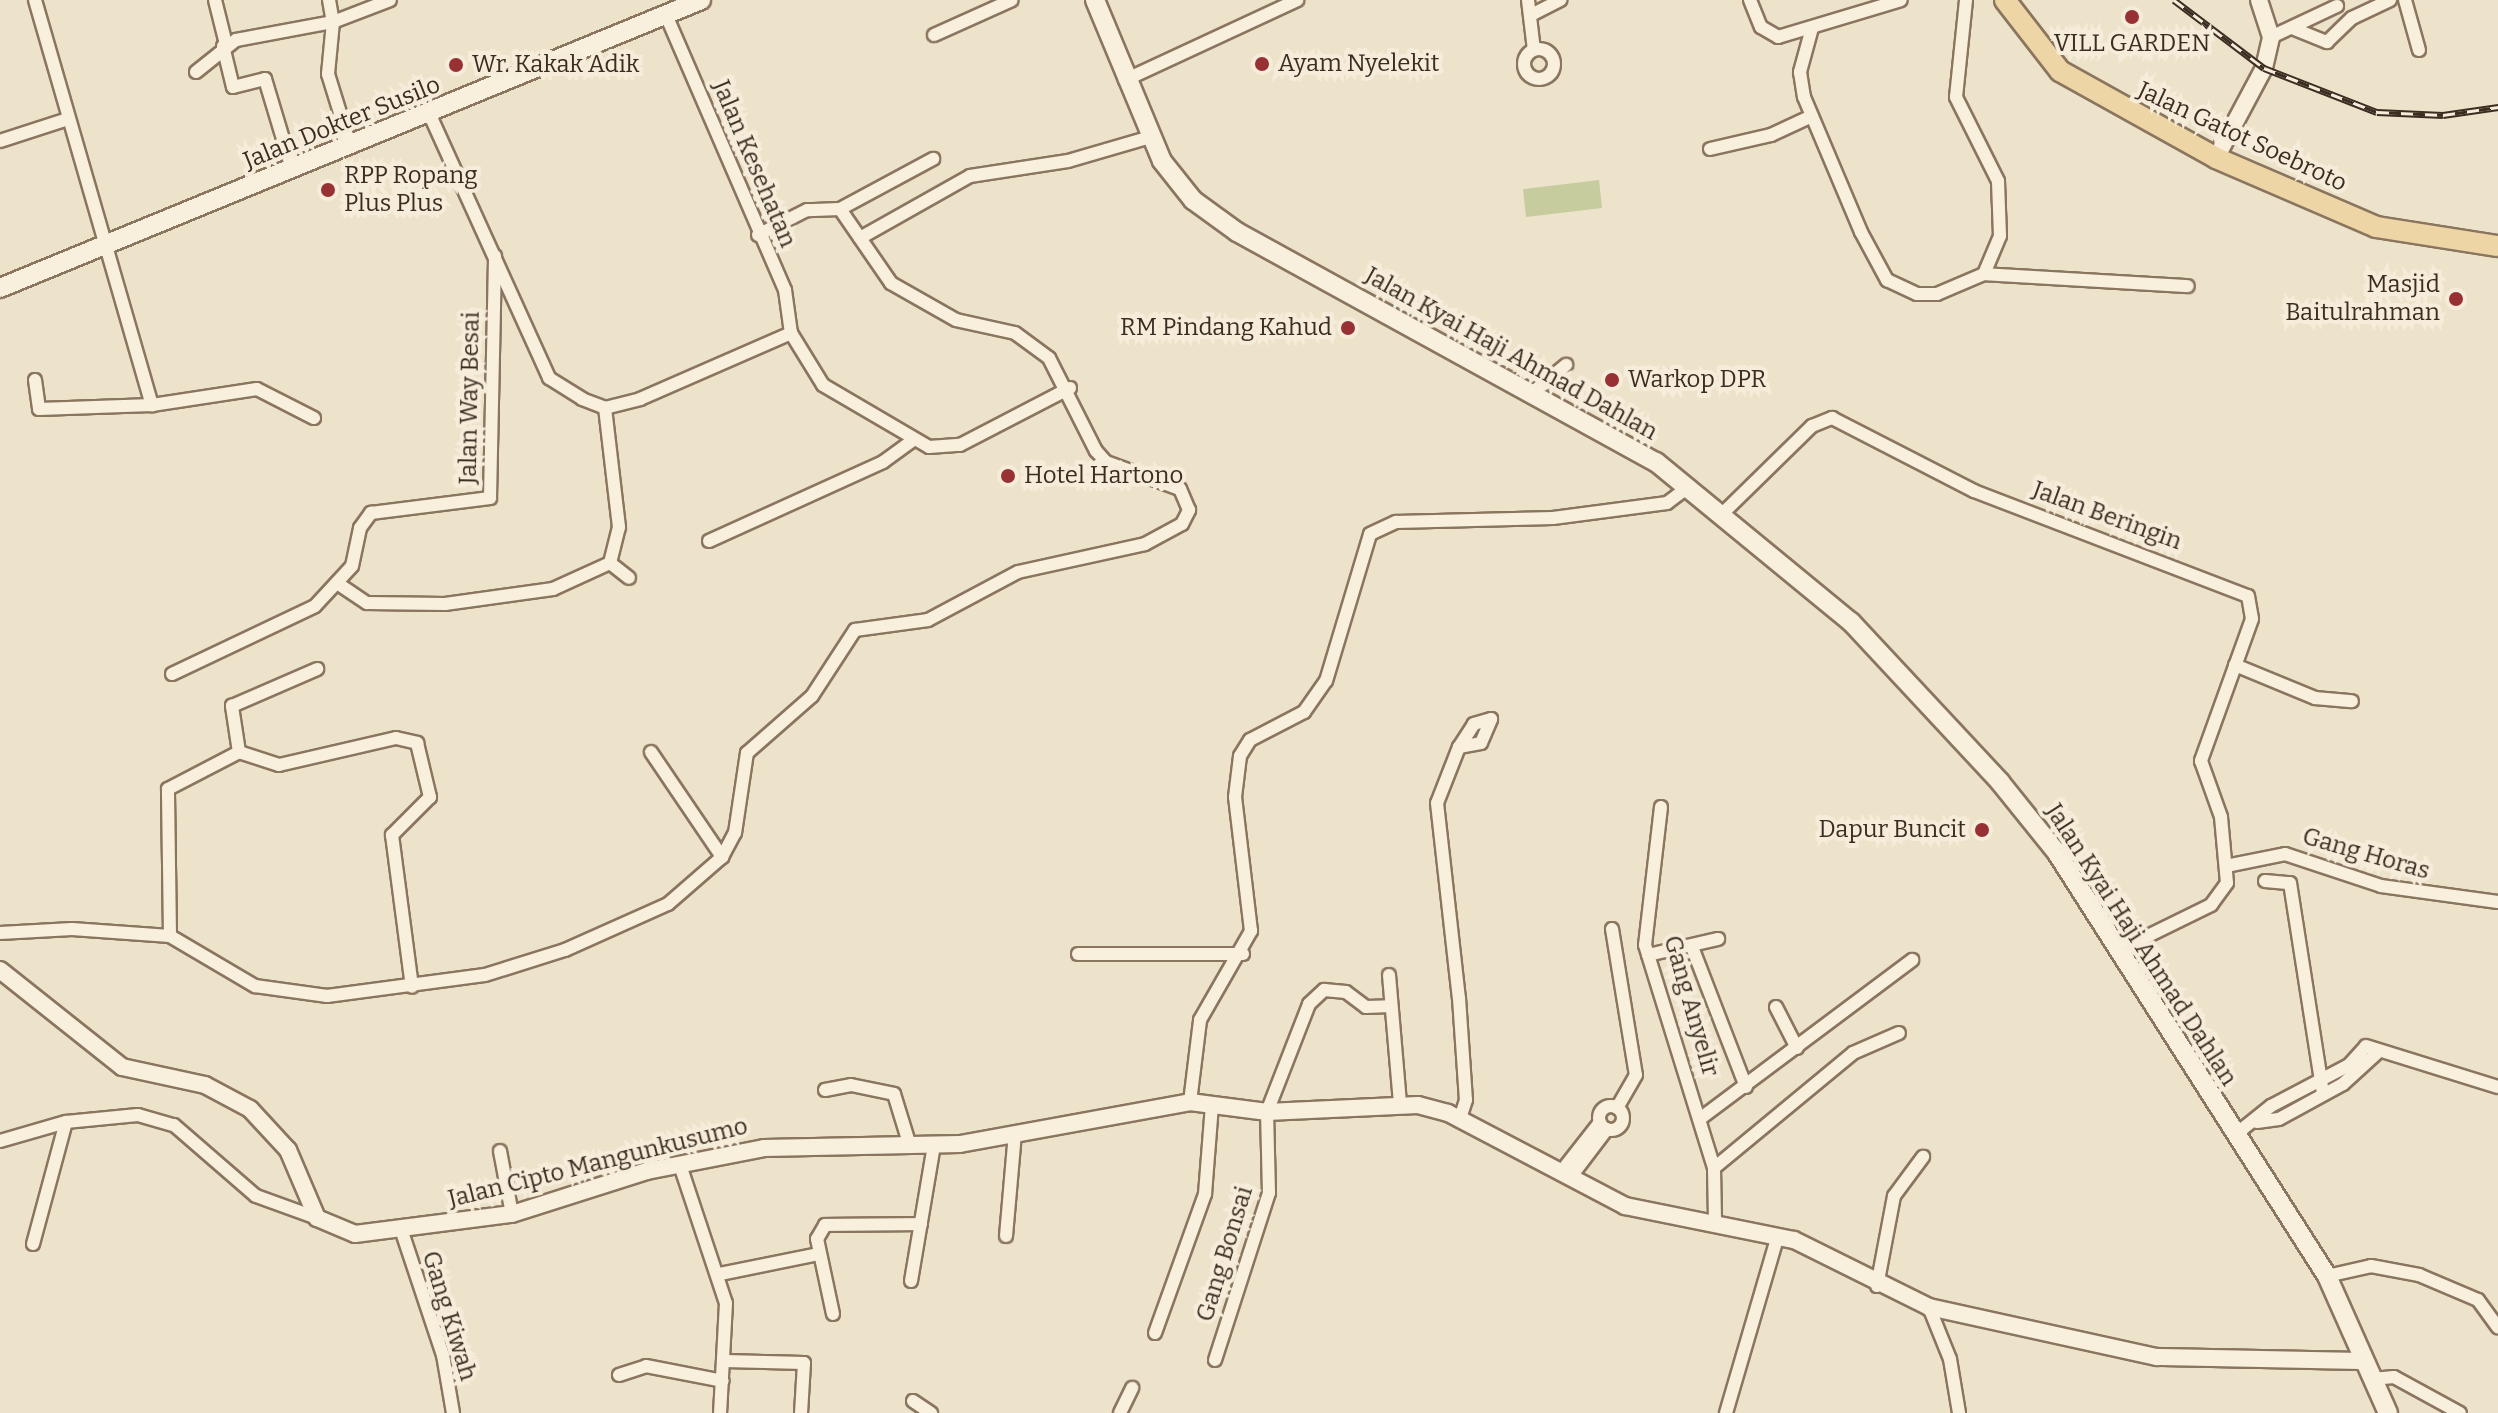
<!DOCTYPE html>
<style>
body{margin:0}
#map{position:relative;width:2498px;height:1413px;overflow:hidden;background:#ede2ca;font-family:Bitter,serif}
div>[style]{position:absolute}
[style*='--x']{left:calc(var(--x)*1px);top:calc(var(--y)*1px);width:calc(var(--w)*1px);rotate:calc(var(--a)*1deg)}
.green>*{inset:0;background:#c7cc9e}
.roads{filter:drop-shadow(2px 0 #8a755f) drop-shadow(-2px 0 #8a755f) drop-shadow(0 2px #8a755f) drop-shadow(0 -2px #8a755f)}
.minor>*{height:12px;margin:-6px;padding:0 6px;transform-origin:6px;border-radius:6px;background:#f8f0dd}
.minor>.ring{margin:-6px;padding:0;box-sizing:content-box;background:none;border:12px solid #f8f0dd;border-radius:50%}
.tertiary>*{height:16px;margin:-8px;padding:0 8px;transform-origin:8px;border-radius:8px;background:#f8f0dd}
.secondary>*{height:18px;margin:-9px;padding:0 9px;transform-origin:9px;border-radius:9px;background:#f8f0dd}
.primary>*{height:20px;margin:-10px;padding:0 10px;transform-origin:10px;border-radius:10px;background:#eed5a5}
.rail>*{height:7px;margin-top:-3.5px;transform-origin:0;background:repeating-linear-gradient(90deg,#f5ecda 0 12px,#3b2d22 0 24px);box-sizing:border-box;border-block:2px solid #3b2d22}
.dots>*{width:22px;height:22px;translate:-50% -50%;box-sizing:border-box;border:4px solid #f5ecda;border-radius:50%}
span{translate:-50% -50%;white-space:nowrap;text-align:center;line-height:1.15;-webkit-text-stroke:8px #f5ecda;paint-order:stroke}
.poi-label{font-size:24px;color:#3b2d22}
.left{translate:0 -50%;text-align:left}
.right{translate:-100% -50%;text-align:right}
.street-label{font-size:24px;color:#3b2d22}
</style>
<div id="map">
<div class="green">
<div style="clip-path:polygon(1599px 180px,1602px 208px,1526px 217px,1523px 189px)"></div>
</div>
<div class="roads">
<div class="minor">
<div style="--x:35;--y:0;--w:422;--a:73.9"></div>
<div style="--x:152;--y:405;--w:106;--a:-8.7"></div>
<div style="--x:257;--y:389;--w:64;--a:27"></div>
<div style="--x:215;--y:0;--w:45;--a:76"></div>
<div style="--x:329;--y:0;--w:22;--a:80"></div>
<div style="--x:1528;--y:0;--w:50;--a:83.2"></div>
<div style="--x:1750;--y:0;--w:29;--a:68"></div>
<div style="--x:1761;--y:27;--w:20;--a:30"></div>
<div style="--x:1778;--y:37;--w:128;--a:-16.7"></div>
<div style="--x:2405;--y:0;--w:52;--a:74.4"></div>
<div style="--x:666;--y:15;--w:300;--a:66.6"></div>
<div style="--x:785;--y:290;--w:43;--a:82.1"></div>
<div style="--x:1531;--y:15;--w:33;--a:-27"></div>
<div style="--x:333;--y:22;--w:52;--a:95.5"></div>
<div style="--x:328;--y:74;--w:74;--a:72.8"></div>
<div style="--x:1812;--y:28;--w:46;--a:105.3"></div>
<div style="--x:1800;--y:72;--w:25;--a:81"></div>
<div style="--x:1804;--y:97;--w:147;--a:67.1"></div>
<div style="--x:1861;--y:232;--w:55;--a:61.6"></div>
<div style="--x:1887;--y:280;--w:33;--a:25"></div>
<div style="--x:1917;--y:294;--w:20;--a:0"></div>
<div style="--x:1937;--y:294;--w:51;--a:-23.1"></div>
<div style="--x:1984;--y:274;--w:41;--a:-67.2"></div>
<div style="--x:2000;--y:236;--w:55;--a:-92.1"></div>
<div style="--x:1998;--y:181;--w:94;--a:-116.6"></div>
<div style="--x:1956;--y:97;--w:98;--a:-84.1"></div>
<div style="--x:2292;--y:28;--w:38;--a:22"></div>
<div style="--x:2327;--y:42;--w:35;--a:-44"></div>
<div style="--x:2352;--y:18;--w:42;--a:-25.3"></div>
<div style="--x:934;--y:35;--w:85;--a:-24.2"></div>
<div style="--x:2271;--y:37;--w:73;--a:-25.2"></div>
<div style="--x:223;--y:46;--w:42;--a:76.3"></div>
<div style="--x:233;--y:87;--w:33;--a:-14"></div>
<div style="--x:265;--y:79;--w:94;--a:73.3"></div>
<div class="ring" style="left:1524px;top:49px;width:18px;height:18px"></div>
<div style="--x:196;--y:72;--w:51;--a:-38.7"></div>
<div style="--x:236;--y:40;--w:99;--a:-10.5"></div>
<div style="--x:333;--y:22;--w:61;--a:-21.1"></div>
<div style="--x:1125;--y:80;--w:190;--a:-24.9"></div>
<div style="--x:429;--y:113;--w:291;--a:65.6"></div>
<div style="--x:549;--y:378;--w:39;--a:32"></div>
<div style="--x:582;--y:399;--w:25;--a:21"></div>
<div style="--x:605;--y:408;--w:36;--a:-14"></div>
<div style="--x:640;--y:399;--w:165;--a:-23.6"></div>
<div style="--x:0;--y:141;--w:71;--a:-17.9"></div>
<div style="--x:1710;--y:149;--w:63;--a:-12.9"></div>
<div style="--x:1771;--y:135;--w:45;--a:-24.9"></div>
<div style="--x:840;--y:209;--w:106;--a:-28.3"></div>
<div style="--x:860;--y:238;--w:126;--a:-29.4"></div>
<div style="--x:970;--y:176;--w:99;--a:-8.7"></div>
<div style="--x:1068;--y:161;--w:85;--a:-16.3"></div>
<div style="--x:1984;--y:274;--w:204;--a:3.4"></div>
<div style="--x:791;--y:333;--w:61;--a:58.4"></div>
<div style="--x:823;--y:385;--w:123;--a:30.3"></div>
<div style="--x:929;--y:447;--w:31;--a:-4"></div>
<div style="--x:960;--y:445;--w:124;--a:-27.4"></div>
<div style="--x:35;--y:380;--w:29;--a:82"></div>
<div style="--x:39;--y:409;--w:113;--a:-2"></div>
<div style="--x:1533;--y:392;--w:43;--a:-39.3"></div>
<div style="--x:1720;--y:516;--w:129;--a:-44.4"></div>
<div style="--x:1812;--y:426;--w:22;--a:-22"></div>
<div style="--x:1832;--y:418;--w:160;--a:27.2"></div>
<div style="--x:1974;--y:491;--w:293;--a:21"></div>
<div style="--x:2248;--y:596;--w:23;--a:80"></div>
<div style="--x:2252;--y:619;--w:151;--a:109.8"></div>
<div style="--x:2201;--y:761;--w:59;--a:70.3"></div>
<div style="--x:2221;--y:817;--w:66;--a:84.8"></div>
<div style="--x:2227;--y:883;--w:27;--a:126"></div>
<div style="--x:2211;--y:905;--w:105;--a:153.9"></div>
<div style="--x:709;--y:541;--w:191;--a:-24.4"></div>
<div style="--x:883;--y:462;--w:37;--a:-36"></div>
<div style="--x:610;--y:563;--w:24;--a:38"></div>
<div style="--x:337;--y:583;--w:36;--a:34"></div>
<div style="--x:367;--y:603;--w:78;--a:0.7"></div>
<div style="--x:445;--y:604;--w:109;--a:-7.9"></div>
<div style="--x:553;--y:589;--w:63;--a:-24.5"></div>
<div style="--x:610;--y:563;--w:37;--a:-76"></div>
<div style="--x:619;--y:527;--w:120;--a:-96.7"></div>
<div style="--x:2235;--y:665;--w:87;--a:22.4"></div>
<div style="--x:2315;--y:698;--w:37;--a:5"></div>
<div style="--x:172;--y:674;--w:158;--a:-25.4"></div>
<div style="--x:315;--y:606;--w:54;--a:-47.2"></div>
<div style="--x:352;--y:566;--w:39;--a:-78"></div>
<div style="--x:360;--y:528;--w:19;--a:-54"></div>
<div style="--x:371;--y:513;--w:120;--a:-7.2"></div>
<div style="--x:490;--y:498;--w:242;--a:-88.8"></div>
<div style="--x:1459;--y:747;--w:22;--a:-10"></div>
<div style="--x:1481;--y:743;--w:26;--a:-67"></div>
<div style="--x:1491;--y:719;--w:18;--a:164"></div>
<div style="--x:1474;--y:724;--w:27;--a:123"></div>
<div style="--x:1459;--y:747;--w:60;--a:111.4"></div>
<div style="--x:1437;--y:803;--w:196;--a:83.6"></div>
<div style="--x:1459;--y:998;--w:102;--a:86.1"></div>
<div style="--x:1466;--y:1100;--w:20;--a:108"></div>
<div style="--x:239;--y:752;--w:42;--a:18"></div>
<div style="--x:279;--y:765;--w:120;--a:-13"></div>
<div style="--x:396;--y:738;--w:22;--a:13"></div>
<div style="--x:417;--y:743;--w:56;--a:76.5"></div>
<div style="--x:430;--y:797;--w:54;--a:135"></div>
<div style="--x:392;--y:835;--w:153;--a:82.5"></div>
<div style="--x:651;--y:752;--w:127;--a:55.9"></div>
<div style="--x:1661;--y:807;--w:139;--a:96.6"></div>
<div style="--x:1645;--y:945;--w:233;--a:72.8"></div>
<div style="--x:1714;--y:1168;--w:53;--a:88.9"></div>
<div style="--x:2231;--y:865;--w:55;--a:-11.5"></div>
<div style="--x:2285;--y:854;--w:101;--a:18.4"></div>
<div style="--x:2381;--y:886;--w:118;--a:7.8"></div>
<div style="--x:2265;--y:881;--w:25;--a:5"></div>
<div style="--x:2290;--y:883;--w:214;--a:81.1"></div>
<div style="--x:1612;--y:929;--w:148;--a:80.7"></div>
<div style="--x:1636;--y:1075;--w:38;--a:120"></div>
<div style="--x:0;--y:933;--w:72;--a:-3.2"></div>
<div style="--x:72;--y:929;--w:98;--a:4.1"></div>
<div style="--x:170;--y:936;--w:99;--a:30.5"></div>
<div style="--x:255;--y:986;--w:73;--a:7.9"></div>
<div style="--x:327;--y:996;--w:159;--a:-7.6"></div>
<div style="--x:485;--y:975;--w:84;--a:-17.4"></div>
<div style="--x:565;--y:950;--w:113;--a:-24.1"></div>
<div style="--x:668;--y:904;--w:72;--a:-41"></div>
<div style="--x:722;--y:857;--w:27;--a:-62"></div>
<div style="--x:735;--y:833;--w:81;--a:-81.5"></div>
<div style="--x:747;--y:753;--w:86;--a:-41.2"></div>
<div style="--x:812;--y:696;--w:79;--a:-56.9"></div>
<div style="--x:855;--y:630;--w:74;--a:-7.8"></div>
<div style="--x:928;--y:620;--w:102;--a:-28.1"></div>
<div style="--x:1018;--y:572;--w:130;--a:-12.4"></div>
<div style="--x:1145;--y:544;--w:42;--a:-28.4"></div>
<div style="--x:1182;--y:524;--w:16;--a:-63"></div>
<div style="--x:1189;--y:510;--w:23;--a:-113"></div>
<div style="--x:1180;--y:489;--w:79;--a:-160"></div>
<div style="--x:1106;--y:462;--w:15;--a:-132"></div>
<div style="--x:1096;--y:451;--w:104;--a:-116.8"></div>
<div style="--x:1049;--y:358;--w:42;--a:-143.7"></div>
<div style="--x:1015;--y:333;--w:60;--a:-167.6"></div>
<div style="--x:956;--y:320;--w:75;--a:-150.4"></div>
<div style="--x:891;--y:283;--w:90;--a:-124.6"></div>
<div style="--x:840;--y:209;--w:33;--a:178"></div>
<div style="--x:807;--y:210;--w:55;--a:153"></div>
<div style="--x:170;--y:936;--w:147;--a:-90.8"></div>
<div style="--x:168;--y:789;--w:80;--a:-27.5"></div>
<div style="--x:239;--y:752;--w:47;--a:-98.7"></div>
<div style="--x:232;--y:706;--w:93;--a:-23.5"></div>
<div style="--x:1692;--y:947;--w:150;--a:68.9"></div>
<div style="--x:1078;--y:954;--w:165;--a:0"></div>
<div style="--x:1648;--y:955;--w:72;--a:-12.9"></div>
<div style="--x:1389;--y:975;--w:129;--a:85.1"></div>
<div style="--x:1776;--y:1007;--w:46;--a:62.9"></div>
<div style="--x:825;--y:1090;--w:26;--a:-11"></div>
<div style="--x:851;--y:1085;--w:44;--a:11.8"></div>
<div style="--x:894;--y:1094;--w:54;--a:72.9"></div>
<div style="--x:1190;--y:1102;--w:83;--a:-83"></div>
<div style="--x:1200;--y:1020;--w:103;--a:-60.2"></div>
<div style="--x:1251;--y:931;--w:135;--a:-96.8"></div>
<div style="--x:1235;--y:797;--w:41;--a:-83"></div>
<div style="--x:1240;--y:756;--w:19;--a:-58"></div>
<div style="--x:1250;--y:740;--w:61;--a:-27.4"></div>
<div style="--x:1304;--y:712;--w:38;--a:-55"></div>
<div style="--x:1326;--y:681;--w:153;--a:-73.3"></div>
<div style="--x:1370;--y:534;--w:29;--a:-25"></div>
<div style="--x:1396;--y:522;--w:157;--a:-1.5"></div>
<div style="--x:1553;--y:518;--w:115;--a:-7.5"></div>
<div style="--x:1667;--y:503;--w:25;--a:-37"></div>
<div class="ring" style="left:1599px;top:1106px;width:12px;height:12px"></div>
<div style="--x:1701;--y:1118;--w:264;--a:-36.8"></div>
<div style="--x:2257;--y:1122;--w:22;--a:-8"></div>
<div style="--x:2279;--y:1119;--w:73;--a:-28.7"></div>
<div style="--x:2343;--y:1084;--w:46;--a:-42.4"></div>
<div style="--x:2235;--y:1135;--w:46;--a:-38.9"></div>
<div style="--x:2271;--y:1106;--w:88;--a:-27.7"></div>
<div style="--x:2349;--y:1065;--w:25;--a:-48"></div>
<div style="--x:2366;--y:1046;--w:138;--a:17.3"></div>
<div style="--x:0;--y:1141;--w:69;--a:-16.1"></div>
<div style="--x:66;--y:1122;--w:72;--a:-5.6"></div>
<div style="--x:138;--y:1115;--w:37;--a:16"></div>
<div style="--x:174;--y:1125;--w:108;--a:40.9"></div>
<div style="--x:256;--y:1196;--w:65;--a:19.8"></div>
<div style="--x:500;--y:1151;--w:64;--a:79.2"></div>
<div style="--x:680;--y:1165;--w:145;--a:71.6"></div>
<div style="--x:726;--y:1303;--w:110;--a:93.1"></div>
<div style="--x:1714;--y:1168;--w:180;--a:-39.6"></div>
<div style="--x:1853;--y:1053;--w:50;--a:-23.5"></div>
<div style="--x:1561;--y:1172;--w:63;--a:-52"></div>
<div style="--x:1570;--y:1178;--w:61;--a:-52.9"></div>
<div style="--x:402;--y:1232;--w:130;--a:71.6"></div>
<div style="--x:443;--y:1355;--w:59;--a:80.2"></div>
<div style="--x:1006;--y:1236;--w:103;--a:-85"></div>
<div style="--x:33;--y:1244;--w:126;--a:-74.9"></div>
<div style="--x:720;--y:1274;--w:100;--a:-11.5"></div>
<div style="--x:2327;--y:1276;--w:45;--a:-12.8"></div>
<div style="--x:2371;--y:1266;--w:49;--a:10.6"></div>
<div style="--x:2419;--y:1275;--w:64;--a:23"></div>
<div style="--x:2478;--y:1300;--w:34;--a:54"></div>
<div style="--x:911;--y:1281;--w:138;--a:-80.4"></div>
<div style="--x:1877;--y:1286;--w:92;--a:-79.3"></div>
<div style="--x:1894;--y:1196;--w:49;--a:-53.4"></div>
<div style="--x:1929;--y:1307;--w:56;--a:68"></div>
<div style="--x:1950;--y:1359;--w:55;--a:80.5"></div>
<div style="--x:833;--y:1314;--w:77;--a:-102"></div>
<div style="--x:817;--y:1239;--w:16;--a:-60"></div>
<div style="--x:825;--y:1225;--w:96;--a:-0.6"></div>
<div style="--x:1155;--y:1333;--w:148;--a:-70.2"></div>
<div style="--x:1205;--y:1194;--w:88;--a:-85.5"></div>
<div style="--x:1215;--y:1360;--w:176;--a:-72.1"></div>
<div style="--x:1269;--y:1193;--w:81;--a:-91.4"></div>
<div style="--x:1267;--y:1112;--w:116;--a:-68.7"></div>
<div style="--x:1309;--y:1004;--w:21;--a:-43"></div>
<div style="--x:1324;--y:990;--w:22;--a:5"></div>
<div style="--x:1346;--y:992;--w:25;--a:37"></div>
<div style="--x:1366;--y:1007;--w:25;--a:-2"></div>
<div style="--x:725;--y:1361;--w:79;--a:1.5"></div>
<div style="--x:804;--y:1363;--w:50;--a:93.4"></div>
<div style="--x:619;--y:1375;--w:28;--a:-18"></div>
<div style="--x:646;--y:1366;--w:78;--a:11"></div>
<div style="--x:2372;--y:1379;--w:22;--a:-5"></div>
<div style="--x:2394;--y:1377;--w:75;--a:28.6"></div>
<div style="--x:913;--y:1401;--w:22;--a:34"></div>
<div style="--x:1120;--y:1413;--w:28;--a:-64"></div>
<div style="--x:1726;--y:1413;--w:185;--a:-73.7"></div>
</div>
<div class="tertiary">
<div style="--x:2216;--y:158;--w:102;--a:-61.9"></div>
<div style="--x:2264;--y:68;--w:32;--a:-77"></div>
<div style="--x:2271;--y:37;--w:39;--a:-108"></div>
<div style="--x:0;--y:970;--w:156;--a:38.5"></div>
<div style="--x:122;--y:1067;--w:85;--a:12.2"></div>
<div style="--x:205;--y:1085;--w:51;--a:28.1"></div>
<div style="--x:250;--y:1109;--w:56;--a:47.2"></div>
<div style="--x:288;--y:1150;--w:74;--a:66.9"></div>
<div style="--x:317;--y:1218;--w:41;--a:22.8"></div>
<div style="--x:355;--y:1234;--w:158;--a:-7.3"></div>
<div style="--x:512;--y:1214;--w:142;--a:-17.7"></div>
<div style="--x:647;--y:1171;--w:119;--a:-11.1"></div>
<div style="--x:764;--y:1148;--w:196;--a:-1.2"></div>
<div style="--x:960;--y:1144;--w:234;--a:-10.3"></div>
<div style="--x:1190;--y:1102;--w:78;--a:7.4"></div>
<div style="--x:1267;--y:1112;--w:151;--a:-2.7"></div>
<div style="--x:1418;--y:1105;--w:31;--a:15"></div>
<div style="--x:1448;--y:1113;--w:200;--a:27.7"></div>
<div style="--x:1625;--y:1206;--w:172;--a:11.4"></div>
<div style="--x:1794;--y:1240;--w:151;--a:26.4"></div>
<div style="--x:1929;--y:1307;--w:233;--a:12.4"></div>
<div style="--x:2157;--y:1357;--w:208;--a:1.1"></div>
</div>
<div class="secondary">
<div style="--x:1095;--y:0;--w:174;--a:67.4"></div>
<div style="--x:1162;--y:161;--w:50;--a:51.5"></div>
<div style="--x:1193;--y:200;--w:54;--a:36"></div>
<div style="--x:1237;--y:232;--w:478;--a:28.8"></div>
<div style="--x:1656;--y:462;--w:252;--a:39.4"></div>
<div style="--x:1851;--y:622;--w:219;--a:47"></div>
<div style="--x:2000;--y:782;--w:91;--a:51.2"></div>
<div style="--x:2057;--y:853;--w:502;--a:57.45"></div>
<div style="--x:2327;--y:1276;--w:150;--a:66"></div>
<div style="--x:0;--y:288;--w:758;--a:-22.33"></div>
</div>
<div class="primary">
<div style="--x:2005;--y:0;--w:90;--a:52.2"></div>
<div style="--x:2060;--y:71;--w:179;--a:29.1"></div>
<div style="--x:2216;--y:158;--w:174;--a:23.3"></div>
<div style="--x:2376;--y:227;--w:123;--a:8.9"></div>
</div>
</div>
<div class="rail">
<div style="--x:2174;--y:0;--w:113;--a:37.1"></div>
<div style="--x:2264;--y:68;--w:121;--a:21.3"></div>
<div style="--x:2377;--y:112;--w:66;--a:2.6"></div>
<div style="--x:2443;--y:115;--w:56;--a:-8.3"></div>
</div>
<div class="dots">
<div style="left:2132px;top:17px;background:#973134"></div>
<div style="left:1262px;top:64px;background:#973134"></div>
<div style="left:456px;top:65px;background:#973134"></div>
<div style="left:328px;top:190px;background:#973134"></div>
<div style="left:2456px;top:299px;background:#973134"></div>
<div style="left:1348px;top:328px;background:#973134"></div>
<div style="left:1612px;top:380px;background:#973134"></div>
<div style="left:1008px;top:476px;background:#973134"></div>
<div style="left:1982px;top:830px;background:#973134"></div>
</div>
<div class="poi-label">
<span style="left:2132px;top:44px">VILL GARDEN</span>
<span class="left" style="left:1278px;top:64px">Ayam Nyelekit</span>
<span class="left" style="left:472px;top:65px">Wr. Kakak Adik</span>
<span class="left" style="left:344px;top:190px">RPP Ropang<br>Plus Plus</span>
<span class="right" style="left:2440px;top:299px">Masjid<br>Baitulrahman</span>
<span class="right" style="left:1332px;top:328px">RM Pindang Kahud</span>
<span class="left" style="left:1628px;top:380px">Warkop DPR</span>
<span class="left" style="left:1024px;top:476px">Hotel Hartono</span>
<span class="right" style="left:1966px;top:830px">Dapur Buncit</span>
</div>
<div class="street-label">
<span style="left:342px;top:123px;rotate:-22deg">Jalan Dokter Susilo</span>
<span style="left:2242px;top:137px;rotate:25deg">Jalan Gatot Soebroto</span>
<span style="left:754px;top:164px;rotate:67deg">Jalan Kesehatan</span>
<span style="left:1511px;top:354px;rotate:29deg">Jalan Kyai Haji Ahmad Dahlan</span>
<span style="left:470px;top:398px;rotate:-89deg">Jalan Way Besai</span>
<span style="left:2107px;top:516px;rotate:20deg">Jalan Beringin</span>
<span style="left:2366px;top:854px;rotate:16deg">Gang Horas</span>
<span style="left:2141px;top:945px;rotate:57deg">Jalan Kyai Haji Ahmad Dahlan</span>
<span style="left:1691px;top:1006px;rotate:74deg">Gang Anyelir</span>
<span style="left:598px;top:1163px;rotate:-14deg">Jalan Cipto Mangunkusumo</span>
<span style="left:1225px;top:1254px;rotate:-73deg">Gang Bonsai</span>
<span style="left:449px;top:1316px;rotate:73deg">Gang Kiwah</span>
</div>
</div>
